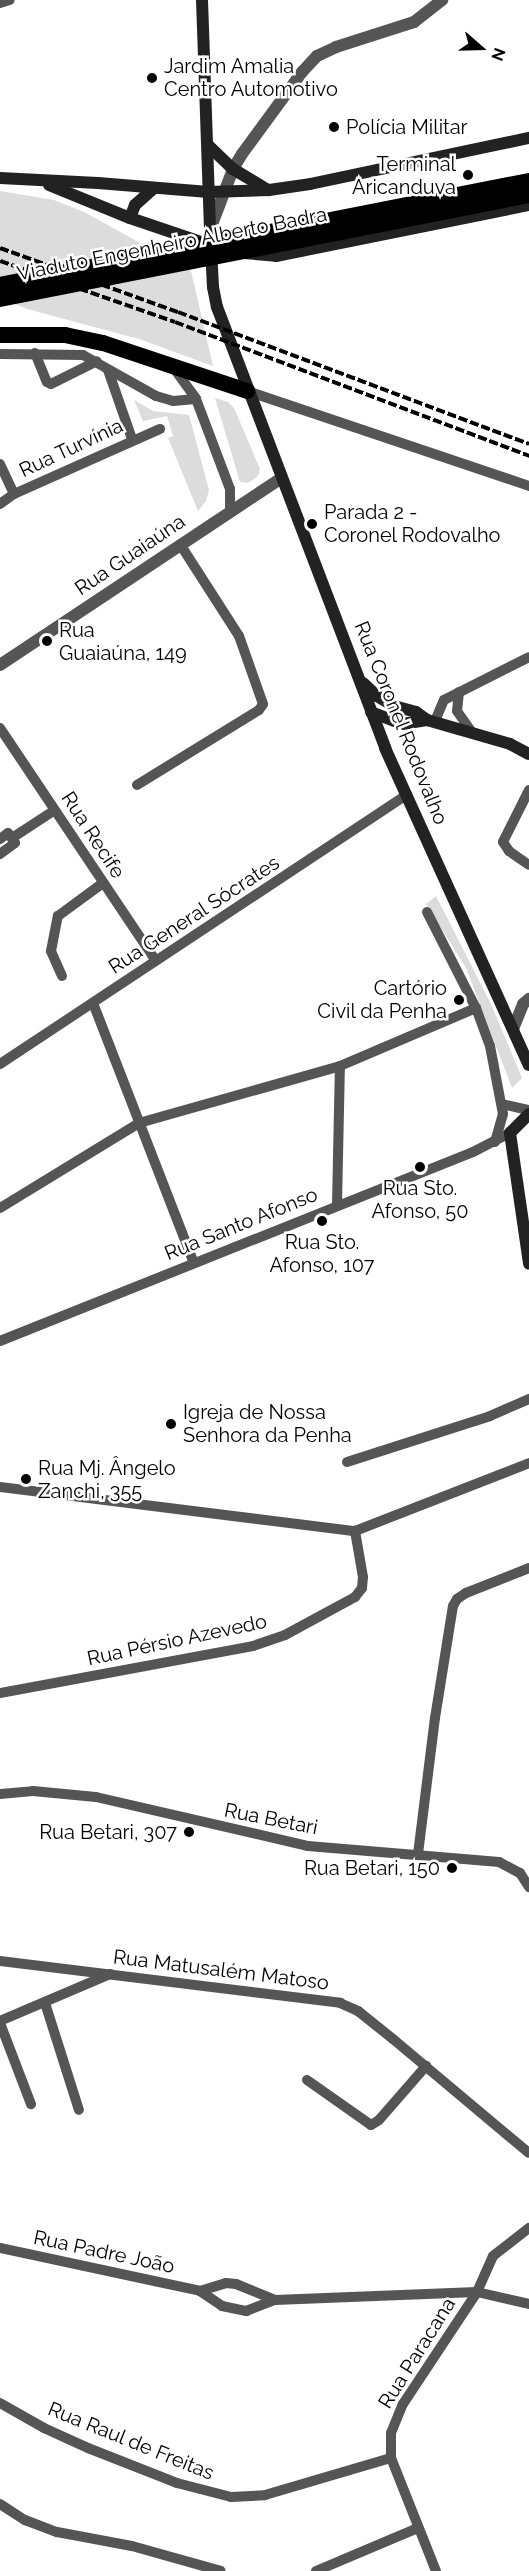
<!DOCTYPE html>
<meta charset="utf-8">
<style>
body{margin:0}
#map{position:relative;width:529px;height:2571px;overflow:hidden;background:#fff;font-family:Raleway,sans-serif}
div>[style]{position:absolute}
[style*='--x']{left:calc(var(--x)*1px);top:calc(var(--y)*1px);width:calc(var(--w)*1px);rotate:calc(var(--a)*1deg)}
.green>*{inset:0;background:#dcdcdc}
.minor>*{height:10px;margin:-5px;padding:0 5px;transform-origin:5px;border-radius:5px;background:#555}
.tertiary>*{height:12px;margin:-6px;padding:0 6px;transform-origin:6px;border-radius:6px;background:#555}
.secondary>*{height:12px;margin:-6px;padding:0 6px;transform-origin:6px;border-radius:6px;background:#222}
.trunk>*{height:16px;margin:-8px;padding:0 8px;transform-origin:8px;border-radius:8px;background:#000}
.rail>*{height:4px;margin-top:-2px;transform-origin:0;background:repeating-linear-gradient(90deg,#000 0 9px,transparent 0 12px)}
.dots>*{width:16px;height:16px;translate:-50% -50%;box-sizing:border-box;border:3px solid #fff;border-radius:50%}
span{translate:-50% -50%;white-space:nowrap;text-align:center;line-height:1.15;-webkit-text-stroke:5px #fff;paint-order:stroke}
.poi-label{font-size:20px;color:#000}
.left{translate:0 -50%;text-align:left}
.right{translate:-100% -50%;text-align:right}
.street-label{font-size:20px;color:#000}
.north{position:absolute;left:451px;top:18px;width:60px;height:60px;-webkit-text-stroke:4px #fff;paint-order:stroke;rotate:110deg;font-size:16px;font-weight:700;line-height:24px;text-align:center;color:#000}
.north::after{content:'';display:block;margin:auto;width:21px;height:27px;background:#000;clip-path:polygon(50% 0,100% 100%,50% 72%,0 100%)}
</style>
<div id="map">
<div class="green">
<div style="clip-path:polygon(0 191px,54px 200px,84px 212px,191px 271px,213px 366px,139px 339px,27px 309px,0 298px)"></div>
<div style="clip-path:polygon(215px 398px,228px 402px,234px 408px,260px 469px,258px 476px,248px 483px,240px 482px)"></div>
<div style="clip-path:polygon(134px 400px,153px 411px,189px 415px,209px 490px,206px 501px,198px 511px,168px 438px,173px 436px,167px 416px,143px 421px)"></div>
<div style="clip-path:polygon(436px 896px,491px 1004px,522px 1078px,512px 1088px,466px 968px,426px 904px)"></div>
</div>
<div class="minor">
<div style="--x:0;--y:3;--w:10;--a:-17"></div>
<div style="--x:35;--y:353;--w:31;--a:68"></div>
<div style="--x:47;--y:382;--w:4;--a:27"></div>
<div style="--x:51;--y:384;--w:51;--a:-26.6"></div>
<div style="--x:0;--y:354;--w:83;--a:0.7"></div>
<div style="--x:83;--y:355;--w:84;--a:29.3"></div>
<div style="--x:156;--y:396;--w:18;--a:16"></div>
<div style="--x:173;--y:401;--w:23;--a:-5"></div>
<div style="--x:173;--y:367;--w:39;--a:54"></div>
<div style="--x:196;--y:399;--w:96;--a:69.3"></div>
<div style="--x:230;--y:489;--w:22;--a:90"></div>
<div style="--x:108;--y:370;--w:73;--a:70.8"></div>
<div style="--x:247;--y:391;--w:298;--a:18.6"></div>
<div style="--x:0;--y:464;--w:33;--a:65"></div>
<div style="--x:0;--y:504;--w:17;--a:-36"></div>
<div style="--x:14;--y:494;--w:160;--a:-24"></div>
<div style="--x:459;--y:692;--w:19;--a:96"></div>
<div style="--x:457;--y:711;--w:24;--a:55"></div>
<div style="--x:435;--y:721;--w:23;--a:-67"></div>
<div style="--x:444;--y:700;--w:95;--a:-26.8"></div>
<div style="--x:0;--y:728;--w:280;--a:56.2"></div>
<div style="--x:137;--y:785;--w:143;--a:-31.6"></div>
<div style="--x:259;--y:710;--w:7;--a:-56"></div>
<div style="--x:263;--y:704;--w:72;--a:-109.4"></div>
<div style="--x:239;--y:636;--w:109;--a:-122.7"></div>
<div style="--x:529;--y:790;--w:58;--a:116.6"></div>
<div style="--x:503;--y:842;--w:11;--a:56"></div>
<div style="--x:509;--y:851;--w:24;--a:35"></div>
<div style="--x:12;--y:838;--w:51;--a:-33.1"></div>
<div style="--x:0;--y:839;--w:10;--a:-37"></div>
<div style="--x:8;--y:833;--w:12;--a:55"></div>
<div style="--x:15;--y:843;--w:19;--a:144"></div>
<div style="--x:427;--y:912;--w:108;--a:63"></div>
<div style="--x:476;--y:1008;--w:40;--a:69.8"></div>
<div style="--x:490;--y:1046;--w:69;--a:79.2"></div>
<div style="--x:503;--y:1114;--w:29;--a:106"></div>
<div style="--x:62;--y:976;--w:27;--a:-114"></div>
<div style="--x:51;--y:951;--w:36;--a:-79"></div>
<div style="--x:58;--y:916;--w:56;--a:-36.3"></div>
<div style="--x:93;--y:1003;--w:279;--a:68.8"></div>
<div style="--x:0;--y:1064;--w:488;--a:-33.5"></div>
<div style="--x:502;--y:1104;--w:28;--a:13"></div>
<div style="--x:337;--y:1205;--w:139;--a:-88.8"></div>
<div style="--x:0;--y:1208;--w:163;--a:-31.4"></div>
<div style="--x:139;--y:1123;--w:209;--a:-15.8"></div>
<div style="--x:340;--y:1066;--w:148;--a:-23.1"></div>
<div style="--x:0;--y:1341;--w:509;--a:-21.78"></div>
<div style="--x:473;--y:1152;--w:42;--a:-27.2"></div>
<div style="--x:347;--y:1462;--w:150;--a:-17.8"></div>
<div style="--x:490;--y:1416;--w:43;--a:-23.6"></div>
<div style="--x:0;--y:1487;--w:358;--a:7.1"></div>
<div style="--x:355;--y:1531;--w:187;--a:-21.3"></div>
<div style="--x:0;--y:1693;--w:257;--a:-10.5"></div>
<div style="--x:253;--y:1646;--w:34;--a:-19"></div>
<div style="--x:285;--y:1635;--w:80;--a:-28.5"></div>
<div style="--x:355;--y:1597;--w:11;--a:-52"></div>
<div style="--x:362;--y:1588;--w:11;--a:-85"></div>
<div style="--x:363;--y:1577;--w:47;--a:-99.9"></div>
<div style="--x:0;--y:1794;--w:33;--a:-5"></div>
<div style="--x:33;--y:1791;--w:63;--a:5.4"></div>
<div style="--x:96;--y:1797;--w:218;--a:13"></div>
<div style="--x:308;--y:1846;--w:192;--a:4.8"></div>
<div style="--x:499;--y:1862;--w:24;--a:28"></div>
<div style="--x:520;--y:1873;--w:17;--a:57"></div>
<div style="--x:418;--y:1854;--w:137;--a:-82.9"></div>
<div style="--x:435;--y:1718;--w:113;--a:-80.9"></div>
<div style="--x:453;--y:1606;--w:8;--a:-60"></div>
<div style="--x:457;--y:1599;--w:11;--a:-34"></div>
<div style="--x:466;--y:1593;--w:68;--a:-21.6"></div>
<div style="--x:0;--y:1961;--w:343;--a:7"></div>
<div style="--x:340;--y:2003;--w:20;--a:24"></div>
<div style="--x:358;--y:2011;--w:45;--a:38.7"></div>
<div style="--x:393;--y:2039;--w:177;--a:40"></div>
<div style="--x:45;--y:2003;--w:112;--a:72.4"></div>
<div style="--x:0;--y:2021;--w:120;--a:-23.1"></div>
<div style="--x:0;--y:2023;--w:87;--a:69.1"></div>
<div style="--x:307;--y:2080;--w:78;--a:35.1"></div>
<div style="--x:371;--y:2125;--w:9;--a:-32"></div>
<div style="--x:379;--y:2120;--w:72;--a:-49"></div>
<div style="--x:0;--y:2248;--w:205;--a:12.1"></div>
<div style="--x:200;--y:2291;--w:27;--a:34"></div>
<div style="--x:222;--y:2306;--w:25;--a:12"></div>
<div style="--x:246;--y:2311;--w:31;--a:-21"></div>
<div style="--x:275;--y:2300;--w:202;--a:-2.3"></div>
<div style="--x:477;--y:2292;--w:53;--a:13"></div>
<div style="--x:200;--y:2291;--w:27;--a:-17"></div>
<div style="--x:226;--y:2283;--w:10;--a:6"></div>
<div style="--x:236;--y:2284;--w:42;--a:22.3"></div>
<div style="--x:0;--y:2403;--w:51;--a:29.6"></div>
<div style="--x:44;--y:2428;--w:48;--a:24.4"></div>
<div style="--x:88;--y:2448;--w:96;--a:21.5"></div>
<div style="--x:177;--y:2483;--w:56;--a:14.5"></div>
<div style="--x:231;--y:2497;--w:34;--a:-3"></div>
<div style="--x:265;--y:2495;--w:131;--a:-16.4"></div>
<div style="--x:0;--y:2504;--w:30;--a:33"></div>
<div style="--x:25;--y:2520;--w:34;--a:21"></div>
<div style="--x:57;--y:2532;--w:76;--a:10.6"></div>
<div style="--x:132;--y:2546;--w:92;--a:15.7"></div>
<div style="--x:316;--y:2571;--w:111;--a:-22.9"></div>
<div style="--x:436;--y:2571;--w:122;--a:-111.7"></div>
<div style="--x:391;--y:2458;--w:25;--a:-90"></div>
<div style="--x:391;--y:2433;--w:31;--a:-68"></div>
<div style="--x:403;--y:2404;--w:134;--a:-56.5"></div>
<div style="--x:477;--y:2292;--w:39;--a:-66"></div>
<div style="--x:493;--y:2256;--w:46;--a:-37.9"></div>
</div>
<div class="tertiary">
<div style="--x:211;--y:227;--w:62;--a:-69.2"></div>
<div style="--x:233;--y:169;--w:17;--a:-59"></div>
<div style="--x:242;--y:154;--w:102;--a:-53.8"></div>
<div style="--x:302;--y:72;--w:22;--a:-47"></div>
<div style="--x:317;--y:56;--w:21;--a:-25"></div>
<div style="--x:336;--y:47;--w:82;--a:-17.8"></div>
<div style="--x:414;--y:22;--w:36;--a:-38"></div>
<div style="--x:0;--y:665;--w:338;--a:-33.6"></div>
<div style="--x:513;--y:1029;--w:27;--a:-68"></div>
<div style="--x:523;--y:1004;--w:8;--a:-40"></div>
</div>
<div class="secondary">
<div style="--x:202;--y:0;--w:228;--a:88"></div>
<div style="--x:210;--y:228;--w:59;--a:87.1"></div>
<div style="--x:213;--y:287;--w:20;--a:79"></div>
<div style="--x:217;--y:307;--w:472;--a:69.1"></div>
<div style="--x:385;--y:748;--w:348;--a:65.6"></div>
<div style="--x:208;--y:145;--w:35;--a:44"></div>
<div style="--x:233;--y:169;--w:41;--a:31"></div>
<div style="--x:0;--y:178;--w:98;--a:2.9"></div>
<div style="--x:98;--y:183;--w:111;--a:4.6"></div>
<div style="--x:209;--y:192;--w:60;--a:-1.9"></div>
<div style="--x:269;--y:190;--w:41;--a:-8.3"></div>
<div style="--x:310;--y:184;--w:224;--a:-11.9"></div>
<div style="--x:49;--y:185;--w:87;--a:22.2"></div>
<div style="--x:130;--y:218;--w:81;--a:18.7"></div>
<div style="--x:130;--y:218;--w:14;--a:-69"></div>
<div style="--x:135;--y:205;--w:24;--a:-42"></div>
<div style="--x:244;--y:253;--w:32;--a:5"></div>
<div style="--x:276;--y:256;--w:258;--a:-11.4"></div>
<div style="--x:363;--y:683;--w:19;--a:43"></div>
<div style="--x:377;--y:696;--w:20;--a:30"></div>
<div style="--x:394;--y:706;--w:23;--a:15"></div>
<div style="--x:416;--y:712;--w:14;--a:36"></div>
<div style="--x:427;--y:720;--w:86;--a:16.1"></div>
<div style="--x:510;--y:744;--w:21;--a:28"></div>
<div style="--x:371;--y:712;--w:33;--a:21"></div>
<div style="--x:402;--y:724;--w:25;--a:-9"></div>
<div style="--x:529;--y:1114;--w:27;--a:135"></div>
<div style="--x:510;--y:1133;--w:132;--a:81.7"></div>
</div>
<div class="trunk">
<div style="--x:0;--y:285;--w:539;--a:-11.12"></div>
<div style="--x:0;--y:299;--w:539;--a:-11.12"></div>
<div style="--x:0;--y:335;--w:65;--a:0"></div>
<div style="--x:65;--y:335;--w:39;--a:12"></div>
<div style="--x:103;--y:343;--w:152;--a:18.4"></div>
</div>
<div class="rail">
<div style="--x:0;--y:248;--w:189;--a:19.8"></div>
<div style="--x:178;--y:312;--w:375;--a:20.6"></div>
<div style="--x:0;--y:261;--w:185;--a:19.2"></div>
<div style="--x:175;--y:322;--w:379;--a:20.7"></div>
</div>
<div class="dots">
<div style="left:152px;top:78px;background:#000"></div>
<div style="left:334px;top:127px;background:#000"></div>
<div style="left:468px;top:175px;background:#000"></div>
<div style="left:312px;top:524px;background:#000"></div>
<div style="left:47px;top:641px;background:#000"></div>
<div style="left:459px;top:1000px;background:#000"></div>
<div style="left:420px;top:1167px;background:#000"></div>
<div style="left:322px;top:1221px;background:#000"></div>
<div style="left:171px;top:1424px;background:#000"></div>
<div style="left:26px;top:1479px;background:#000"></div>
<div style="left:189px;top:1832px;background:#000"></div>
<div style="left:452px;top:1868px;background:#000"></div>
</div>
<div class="poi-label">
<span class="left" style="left:164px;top:78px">Jardim Amalia<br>Centro Automotivo</span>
<span class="left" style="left:346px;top:127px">Polícia Militar</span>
<span class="right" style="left:456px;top:176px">Terminal<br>Aricanduva</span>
<span class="left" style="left:324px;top:524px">Parada 2 -<br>Coronel Rodovalho</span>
<span class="left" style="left:59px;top:642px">Rua<br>Guaiaúna, 149</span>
<span class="right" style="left:447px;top:1000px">Cartório<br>Civil da Penha</span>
<span style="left:420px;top:1200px">Rua Sto.<br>Afonso, 50</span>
<span style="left:322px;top:1254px">Rua Sto.<br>Afonso, 107</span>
<span class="left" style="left:183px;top:1424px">Igreja de Nossa<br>Senhora da Penha</span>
<span class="left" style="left:38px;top:1480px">Rua Mj. Ângelo<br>Zanchi, 355</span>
<span class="right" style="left:177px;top:1832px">Rua Betari, 307</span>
<span class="right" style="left:440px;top:1868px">Rua Betari, 150</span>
</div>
<div class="street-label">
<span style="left:172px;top:244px;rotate:-11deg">Viaduto Engenheiro Alberto Badra</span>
<span style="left:71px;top:448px;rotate:-25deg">Rua Turvínia</span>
<span style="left:130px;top:555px;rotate:-34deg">Rua Guaiaúna</span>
<span style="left:401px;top:723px;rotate:68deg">Rua Coronel Rodovalho</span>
<span style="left:93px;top:835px;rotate:57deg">Rua Recife</span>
<span style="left:194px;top:915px;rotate:-33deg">Rua General Sócrates</span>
<span style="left:241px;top:1224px;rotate:-22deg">Rua Santo Afonso</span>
<span style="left:177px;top:1640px;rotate:-12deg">Rua Pérsio Azevedo</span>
<span style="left:271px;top:1819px;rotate:11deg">Rua Betari</span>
<span style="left:221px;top:1970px;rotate:7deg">Rua Matusalém Matoso</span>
<span style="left:104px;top:2252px;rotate:12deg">Rua Padre João</span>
<span style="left:417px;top:2353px;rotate:-58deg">Rua Paracana</span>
<span style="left:131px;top:2441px;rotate:22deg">Rua Raul de Freitas</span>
</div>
<div class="north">N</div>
</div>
